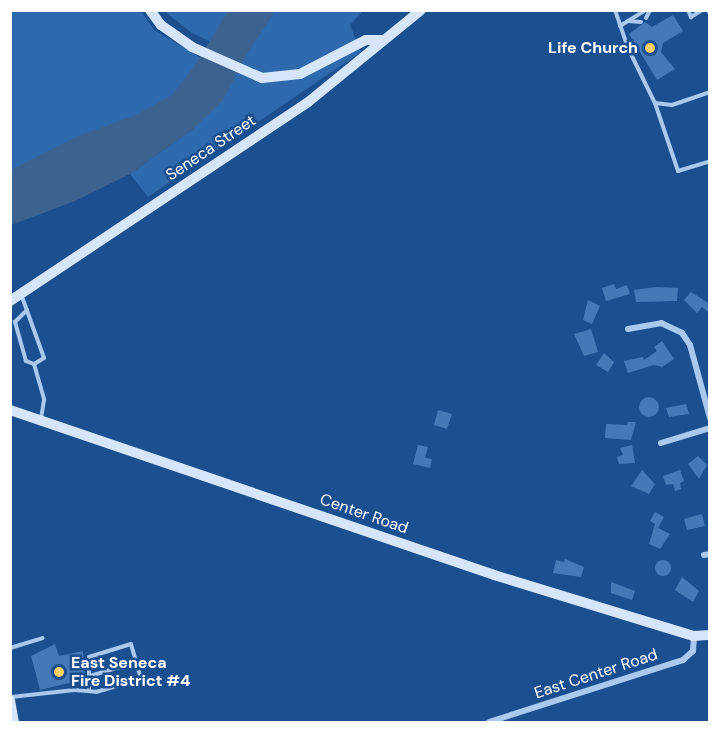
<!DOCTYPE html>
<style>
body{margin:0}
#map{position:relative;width:720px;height:733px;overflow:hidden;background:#1b4f8f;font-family:"DM Sans",sans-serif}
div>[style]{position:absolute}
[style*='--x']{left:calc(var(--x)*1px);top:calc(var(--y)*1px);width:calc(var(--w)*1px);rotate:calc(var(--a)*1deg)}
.green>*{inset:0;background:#2e69ad}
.water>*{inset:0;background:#3c6290}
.building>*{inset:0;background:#4478b7}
.round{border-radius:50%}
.lane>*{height:4px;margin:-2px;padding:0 2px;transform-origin:2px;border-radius:2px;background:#a9c9ee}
.street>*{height:6px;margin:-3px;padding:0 3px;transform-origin:3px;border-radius:3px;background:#a9c9ee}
.secondary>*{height:10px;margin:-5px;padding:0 5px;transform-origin:5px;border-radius:5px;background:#d6e6fa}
.dots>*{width:16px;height:16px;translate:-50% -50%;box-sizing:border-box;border:3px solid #1b4f8f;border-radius:50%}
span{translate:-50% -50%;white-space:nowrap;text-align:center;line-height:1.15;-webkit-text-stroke:5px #1b4f8f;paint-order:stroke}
.poi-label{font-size:16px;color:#fff;font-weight:700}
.right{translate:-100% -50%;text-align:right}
.left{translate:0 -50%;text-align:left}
.street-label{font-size:16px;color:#fff}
.frame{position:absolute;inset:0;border:12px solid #fff;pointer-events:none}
</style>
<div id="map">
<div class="green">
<div style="clip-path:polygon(11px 11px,141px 11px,154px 30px,213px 65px,196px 92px,11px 193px)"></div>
<div style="clip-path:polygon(164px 11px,244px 11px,224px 48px,192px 33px)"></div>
<div style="clip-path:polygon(275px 11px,363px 11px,350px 25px,361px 52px,148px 197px,130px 174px,193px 129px)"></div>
</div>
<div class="water">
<div style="clip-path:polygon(228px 11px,275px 11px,248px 52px,223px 100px,193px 129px,130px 174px,75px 201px,11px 225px,11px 170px,76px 137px,136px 115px,172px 95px,193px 68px)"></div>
</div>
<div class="building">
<div style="clip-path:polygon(673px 15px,683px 31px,663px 43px,661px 52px,675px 69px,657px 80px,629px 34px,645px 22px,652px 27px)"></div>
<div style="clip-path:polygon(614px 284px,616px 289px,627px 285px,630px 294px,606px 301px,602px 288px)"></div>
<div style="clip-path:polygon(656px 287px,678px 288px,677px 301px,636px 302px,634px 290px)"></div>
<div style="clip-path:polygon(691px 292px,710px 304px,710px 314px,702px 307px,697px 313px,684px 300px)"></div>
<div style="clip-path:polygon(588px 300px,600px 306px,592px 324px,583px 320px)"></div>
<div style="clip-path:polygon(591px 329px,598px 352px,584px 356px,574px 334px)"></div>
<div style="clip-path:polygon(662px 341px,674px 359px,662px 367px,654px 365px,628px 373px,624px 361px,643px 357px,644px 360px,657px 351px,654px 347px)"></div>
<div style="clip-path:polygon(604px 353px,614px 362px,608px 372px,596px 365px)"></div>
<div class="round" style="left:639px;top:397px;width:20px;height:20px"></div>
<div style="clip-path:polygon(686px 404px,689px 414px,669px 417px,666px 408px)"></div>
<div style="clip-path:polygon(438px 410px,452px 414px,447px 429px,434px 425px)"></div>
<div style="clip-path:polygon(628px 422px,636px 422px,631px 440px,605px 438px,606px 424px,627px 425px)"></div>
<div style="clip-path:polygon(418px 445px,428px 447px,425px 458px,432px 459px,430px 468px,413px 464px)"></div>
<div style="clip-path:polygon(632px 445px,635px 463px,619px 464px,617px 457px,623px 455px,620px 448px)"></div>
<div style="clip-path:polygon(698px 456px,707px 465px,699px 479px,688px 464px)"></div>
<div style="clip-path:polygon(642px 470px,655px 484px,649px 494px,631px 486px)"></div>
<div style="clip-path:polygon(680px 470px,684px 481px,680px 483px,681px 489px,675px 491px,673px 484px,666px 485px,663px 476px)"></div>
<div style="clip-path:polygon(655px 512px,664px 517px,658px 528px,670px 534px,660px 549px,649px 544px,655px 524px,650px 521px)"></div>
<div style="clip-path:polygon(702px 514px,705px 526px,687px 530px,684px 519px)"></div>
<div style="clip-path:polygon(565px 559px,584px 567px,581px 577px,553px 573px,556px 560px,564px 562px)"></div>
<div class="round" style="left:655px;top:560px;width:16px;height:16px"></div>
<div style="clip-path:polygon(682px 577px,699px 591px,693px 602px,675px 590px)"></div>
<div style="clip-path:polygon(611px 582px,635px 591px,632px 600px,611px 593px)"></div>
<div style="clip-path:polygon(55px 644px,59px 656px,83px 651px,85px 679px,40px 690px,31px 656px)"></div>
</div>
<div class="lane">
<div style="--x:615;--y:10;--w:40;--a:71.1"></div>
<div style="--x:628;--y:48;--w:61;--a:63.9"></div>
<div style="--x:655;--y:103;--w:72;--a:71.3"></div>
<div style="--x:678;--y:171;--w:34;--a:-17"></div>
<div style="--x:688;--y:10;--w:8;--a:67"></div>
<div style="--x:691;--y:17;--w:13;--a:-32"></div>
<div style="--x:708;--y:10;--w:4;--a:63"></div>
<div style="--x:646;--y:18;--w:9;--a:-63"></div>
<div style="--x:628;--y:21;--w:13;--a:4"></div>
<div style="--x:620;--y:26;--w:31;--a:-32"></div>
<div style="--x:655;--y:103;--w:17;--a:7"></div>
<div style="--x:672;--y:105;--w:40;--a:-18.9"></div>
<div style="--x:21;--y:294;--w:68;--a:70.2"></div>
<div style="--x:44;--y:358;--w:12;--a:149"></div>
<div style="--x:34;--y:364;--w:9;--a:-159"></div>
<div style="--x:26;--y:361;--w:41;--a:-105.8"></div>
<div style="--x:15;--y:322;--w:17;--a:-45"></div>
<div style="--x:34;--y:364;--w:37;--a:74"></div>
<div style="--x:44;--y:400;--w:18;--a:99"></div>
<div style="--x:10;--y:648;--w:34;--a:-17"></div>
<div style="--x:90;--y:676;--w:48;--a:-16.9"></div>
<div style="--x:11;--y:697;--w:64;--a:-6.2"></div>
<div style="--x:75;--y:690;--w:21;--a:5"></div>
<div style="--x:96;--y:692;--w:47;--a:-16.1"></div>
<div style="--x:141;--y:679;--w:36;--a:-106"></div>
<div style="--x:131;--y:644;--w:44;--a:162.8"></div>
<div style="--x:89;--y:657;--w:34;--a:90"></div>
</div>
<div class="street">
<div style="--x:628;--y:329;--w:34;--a:-10"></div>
<div style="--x:661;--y:323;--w:23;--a:25"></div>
<div style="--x:682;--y:333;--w:14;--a:56"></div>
<div style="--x:690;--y:345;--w:76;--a:74.7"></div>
<div style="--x:661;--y:443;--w:51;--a:-17"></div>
<div style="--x:704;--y:555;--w:6;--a:-9"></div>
<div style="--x:489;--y:722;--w:204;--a:-17.7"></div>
<div style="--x:683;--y:660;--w:13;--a:-42"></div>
<div style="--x:693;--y:651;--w:15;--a:-86"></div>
</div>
<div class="secondary">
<div style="--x:150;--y:10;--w:19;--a:54"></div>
<div style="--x:161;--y:25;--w:38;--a:35"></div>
<div style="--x:192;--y:47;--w:77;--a:23.9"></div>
<div style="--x:262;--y:78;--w:38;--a:-6"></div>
<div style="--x:300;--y:74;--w:74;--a:-27.3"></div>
<div style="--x:366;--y:40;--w:17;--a:0"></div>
<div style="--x:10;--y:301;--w:357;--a:-33.7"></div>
<div style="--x:307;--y:103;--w:147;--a:-39.2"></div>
<div style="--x:10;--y:410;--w:511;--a:18.82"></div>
<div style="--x:494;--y:575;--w:209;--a:17"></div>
<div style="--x:694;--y:636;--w:16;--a:-4"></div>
<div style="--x:10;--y:700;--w:22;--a:80"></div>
</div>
<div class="dots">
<div style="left:650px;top:48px;background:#ffd166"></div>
<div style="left:59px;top:672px;background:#ffd166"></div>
</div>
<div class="poi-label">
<span class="right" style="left:638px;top:48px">Life Church</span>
<span class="left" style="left:71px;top:672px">East Seneca<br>Fire District #4</span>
</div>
<div class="street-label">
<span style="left:211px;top:148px;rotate:-34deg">Seneca Street</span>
<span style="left:364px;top:514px;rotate:19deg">Center Road</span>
<span style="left:596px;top:674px;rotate:-18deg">East Center Road</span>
</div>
<div class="frame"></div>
</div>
